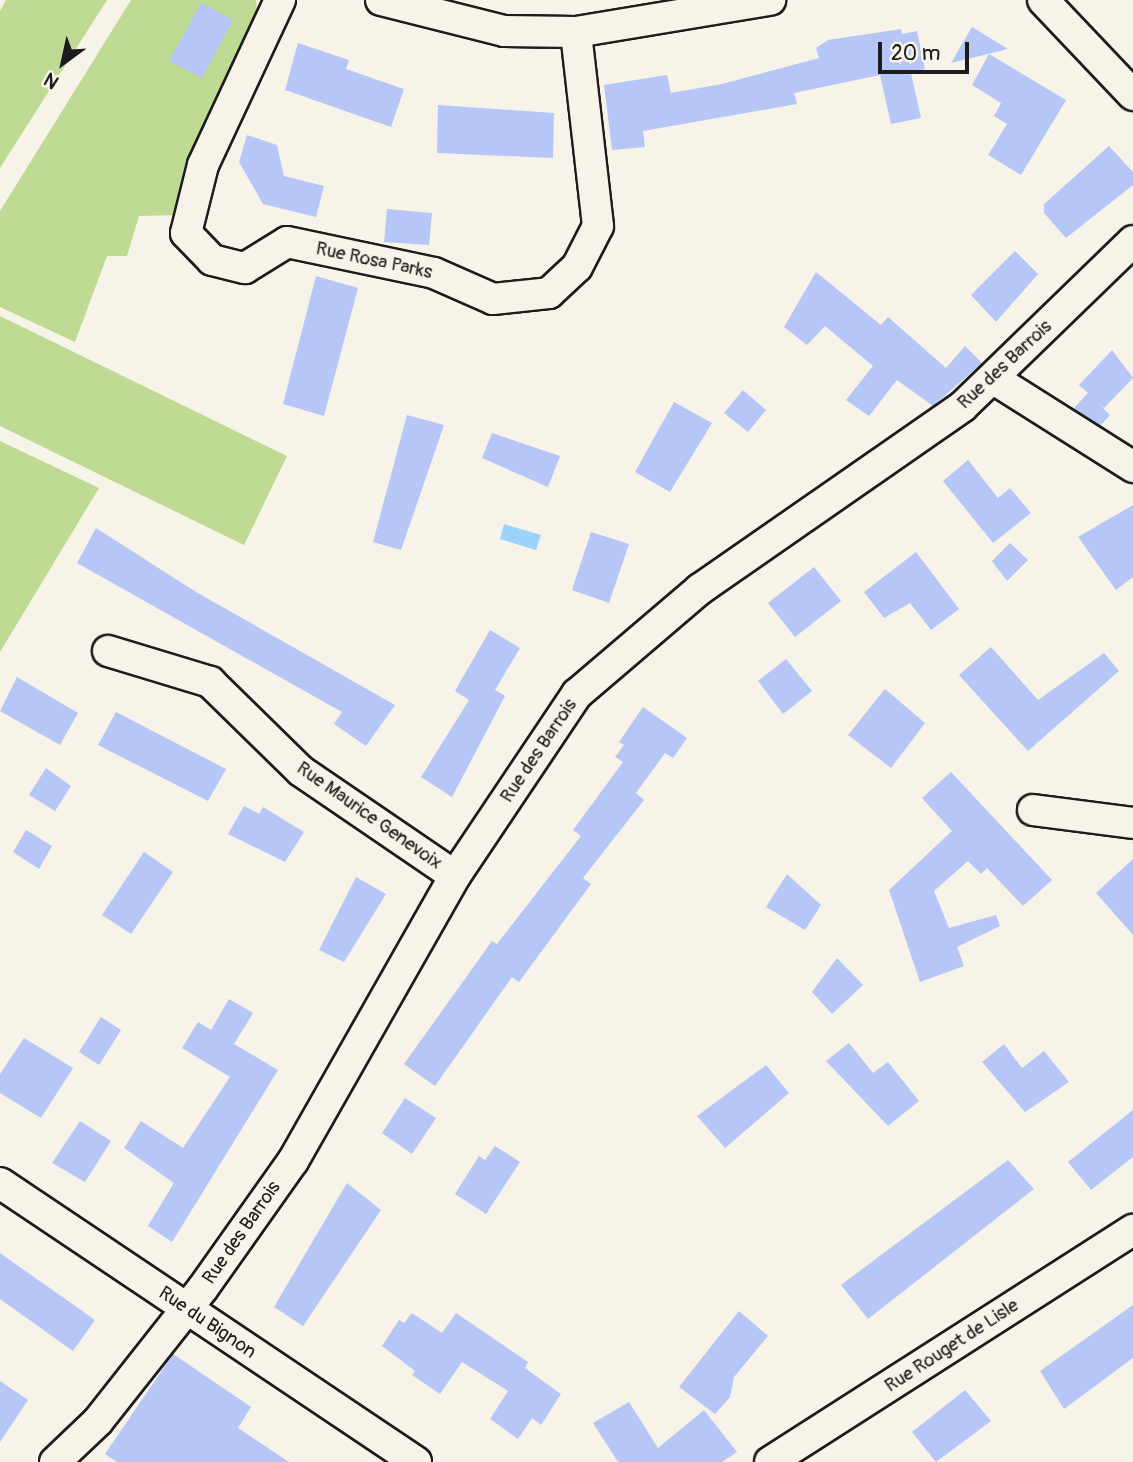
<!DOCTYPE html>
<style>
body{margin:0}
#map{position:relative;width:1133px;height:1462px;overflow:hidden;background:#f7f3e8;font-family:Pangolin,sans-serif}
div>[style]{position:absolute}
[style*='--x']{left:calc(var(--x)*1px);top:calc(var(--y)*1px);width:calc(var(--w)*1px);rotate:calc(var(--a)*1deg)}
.green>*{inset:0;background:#bfda92}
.water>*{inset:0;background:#9bd3fb}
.building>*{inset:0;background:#b6c6f6}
.roads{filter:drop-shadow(2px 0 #1c1c1c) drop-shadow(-2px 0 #1c1c1c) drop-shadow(0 2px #1c1c1c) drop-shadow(0 -2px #1c1c1c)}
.street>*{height:30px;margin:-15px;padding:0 15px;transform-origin:15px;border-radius:15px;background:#f7f3e8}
span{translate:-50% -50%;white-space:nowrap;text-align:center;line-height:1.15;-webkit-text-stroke:7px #f7f3e8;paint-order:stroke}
.street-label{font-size:19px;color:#1c1c1c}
.north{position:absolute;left:28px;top:28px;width:70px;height:70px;-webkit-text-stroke:5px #f7f3e8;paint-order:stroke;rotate:213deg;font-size:19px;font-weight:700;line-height:28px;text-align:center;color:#1c1c1c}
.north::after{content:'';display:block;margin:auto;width:24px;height:32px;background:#1c1c1c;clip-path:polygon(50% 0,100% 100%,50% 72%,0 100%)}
.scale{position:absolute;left:878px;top:42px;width:91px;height:32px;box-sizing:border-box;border:4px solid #1c1c1c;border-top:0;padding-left:9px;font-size:21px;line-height:24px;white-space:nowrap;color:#1c1c1c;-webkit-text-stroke:5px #f7f3e8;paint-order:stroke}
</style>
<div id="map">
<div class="green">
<div style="clip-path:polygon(6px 0,107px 0,0 168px,0 11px)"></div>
<div style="clip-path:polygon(131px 0,256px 0,258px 23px,179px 215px,139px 216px,127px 256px,107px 256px,75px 342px,0 307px,0 211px)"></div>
<div style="clip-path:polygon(0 316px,287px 456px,244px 545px,0 426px)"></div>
<div style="clip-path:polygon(0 441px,99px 488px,0 652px)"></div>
</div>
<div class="water">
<div style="clip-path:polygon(504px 524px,541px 535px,536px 550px,500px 539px)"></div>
</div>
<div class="building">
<div style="clip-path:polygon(201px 3px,233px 20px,202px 78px,169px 61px)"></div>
<div style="clip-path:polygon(972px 27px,1008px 49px,951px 63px)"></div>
<div style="clip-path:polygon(901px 29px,902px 34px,917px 31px,925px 69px,911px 73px,921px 118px,891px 124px,880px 75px,794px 93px,797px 104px,643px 131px,645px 147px,612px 150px,604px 85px,667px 75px,671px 93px,722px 84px,819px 58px,816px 48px,828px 40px)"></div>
<div style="clip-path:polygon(298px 43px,349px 60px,346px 69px,404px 89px,391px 127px,285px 90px)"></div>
<div style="clip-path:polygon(989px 54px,1066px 100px,1021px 175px,988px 155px,1007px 124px,994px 116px,1001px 103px,972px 85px)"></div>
<div style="clip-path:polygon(438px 105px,554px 113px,553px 158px,437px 153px)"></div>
<div style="clip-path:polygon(247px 135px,277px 145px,284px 176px,324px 186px,316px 217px,263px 204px,239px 162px)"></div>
<div style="clip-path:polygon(1109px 146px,1133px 172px,1133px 185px,1066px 238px,1044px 213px,1044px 204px)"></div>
<div style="clip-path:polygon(387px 209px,432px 213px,429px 245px,384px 242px)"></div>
<div style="clip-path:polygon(1015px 251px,1038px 274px,996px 322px,971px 295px)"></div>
<div style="clip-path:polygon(816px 272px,881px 325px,888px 317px,946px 368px,965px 346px,982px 363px,933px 406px,897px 380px,869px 416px,846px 400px,873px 366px,825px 326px,807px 345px,784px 327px)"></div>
<div style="clip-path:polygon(316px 276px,358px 288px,324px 416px,283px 404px)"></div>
<div style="clip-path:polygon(1112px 350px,1133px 378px,1104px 408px,1098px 403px,1110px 415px,1100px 426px,1073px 409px,1088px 393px,1079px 385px)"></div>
<div style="clip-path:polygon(743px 390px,766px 410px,748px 432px,724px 413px)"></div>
<div style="clip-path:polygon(674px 402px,712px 423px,670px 492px,635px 472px)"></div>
<div style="clip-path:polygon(407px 415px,444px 425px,401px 550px,373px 542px)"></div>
<div style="clip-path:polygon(492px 433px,560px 456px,548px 487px,482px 458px)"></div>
<div style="clip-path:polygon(968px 460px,998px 498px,1010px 488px,1031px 513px,993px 543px,943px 481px)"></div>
<div style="clip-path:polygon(1133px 505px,1133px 577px,1116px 590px,1078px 537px)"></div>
<div style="clip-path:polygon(96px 528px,196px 592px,395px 705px,366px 746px,334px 724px,342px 712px,77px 563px)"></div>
<div style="clip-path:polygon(591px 532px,629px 544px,609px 603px,572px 590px)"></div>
<div style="clip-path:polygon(1010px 543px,1028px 560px,1007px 581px,992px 561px)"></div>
<div style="clip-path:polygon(916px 552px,959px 609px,931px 630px,910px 603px,884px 618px,864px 592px)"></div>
<div style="clip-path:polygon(814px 567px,841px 601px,795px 637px,768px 603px)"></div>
<div style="clip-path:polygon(490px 630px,520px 648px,495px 690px,505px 696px,452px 797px,421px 777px,469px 700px,455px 691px)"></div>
<div style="clip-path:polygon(991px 647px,1038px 700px,1104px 653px,1119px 671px,1028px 751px,959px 675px)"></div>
<div style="clip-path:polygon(786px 659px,812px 691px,783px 714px,758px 681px)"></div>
<div style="clip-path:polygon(17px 677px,78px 713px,60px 745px,0 711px)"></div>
<div style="clip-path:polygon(885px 689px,925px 723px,891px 768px,848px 735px)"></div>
<div style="clip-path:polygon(643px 707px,687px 738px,673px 758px,665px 753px,636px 793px,644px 800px,583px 878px,591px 884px,519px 982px,512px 977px,435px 1086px,404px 1064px,492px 941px,497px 944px,581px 836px,573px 830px,623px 762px,615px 757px,624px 745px,619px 742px)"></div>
<div style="clip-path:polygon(116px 712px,226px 769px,208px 801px,98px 745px)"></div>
<div style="clip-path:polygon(46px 768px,71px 786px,55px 811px,29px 795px)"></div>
<div style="clip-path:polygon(951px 772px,1052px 880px,1023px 906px,987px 868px,981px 874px,968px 861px,934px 891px,949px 928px,996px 915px,1000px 926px,957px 947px,964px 966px,920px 982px,889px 890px,952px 831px,922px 798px)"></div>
<div style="clip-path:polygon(244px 806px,259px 814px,263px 807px,304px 832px,285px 862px,228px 834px)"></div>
<div style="clip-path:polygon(26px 830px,52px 846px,39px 869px,13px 852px)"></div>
<div style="clip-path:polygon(144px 852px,173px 872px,131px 934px,102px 915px)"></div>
<div style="clip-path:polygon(1133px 859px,1133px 935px,1096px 893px)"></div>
<div style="clip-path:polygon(787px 874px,821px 905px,805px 930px,766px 907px)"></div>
<div style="clip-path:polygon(356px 877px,386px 894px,344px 962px,319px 950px)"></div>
<div style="clip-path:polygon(837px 958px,863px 985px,832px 1014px,812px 992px)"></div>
<div style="clip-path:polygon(229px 999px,253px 1013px,234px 1044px,278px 1070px,172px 1242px,148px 1226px,174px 1183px,124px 1148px,141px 1121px,183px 1148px,230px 1077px,182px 1048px,198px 1022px,211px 1030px)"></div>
<div style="clip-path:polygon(101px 1017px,121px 1030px,99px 1065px,79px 1052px)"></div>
<div style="clip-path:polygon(24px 1038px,73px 1068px,41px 1118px,0 1093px,0 1074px)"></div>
<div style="clip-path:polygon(849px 1043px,873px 1073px,888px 1062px,919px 1101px,888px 1126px,826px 1061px)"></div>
<div style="clip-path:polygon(1004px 1044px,1022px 1068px,1044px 1051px,1069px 1082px,1025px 1112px,982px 1062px)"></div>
<div style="clip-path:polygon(766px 1065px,789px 1093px,725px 1148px,697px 1116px)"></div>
<div style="clip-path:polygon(405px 1098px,436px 1118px,412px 1154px,382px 1133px)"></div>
<div style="clip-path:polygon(1133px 1110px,1133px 1157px,1091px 1190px,1068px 1162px)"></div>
<div style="clip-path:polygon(80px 1121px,111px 1141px,85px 1182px,52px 1163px)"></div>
<div style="clip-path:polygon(495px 1146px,520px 1162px,486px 1214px,455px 1194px,479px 1156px,485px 1160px)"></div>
<div style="clip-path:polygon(1008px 1160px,1034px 1189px,868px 1319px,841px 1285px)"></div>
<div style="clip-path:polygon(347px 1183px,381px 1210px,303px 1326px,274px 1307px)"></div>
<div style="clip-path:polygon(0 1253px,95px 1320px,73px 1351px,0 1299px)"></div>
<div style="clip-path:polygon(1133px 1305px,1133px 1358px,1064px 1409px,1040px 1371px)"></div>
<div style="clip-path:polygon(739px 1311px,768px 1336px,734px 1377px,730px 1397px,715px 1414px,679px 1387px)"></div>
<div style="clip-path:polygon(412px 1313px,442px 1333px,456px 1313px,528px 1362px,525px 1368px,561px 1394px,541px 1425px,532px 1418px,518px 1439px,490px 1419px,508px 1391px,462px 1362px,440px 1394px,412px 1375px,415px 1371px,382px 1346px,399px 1320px,404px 1323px)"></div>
<div style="clip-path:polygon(173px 1354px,251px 1407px,238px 1428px,289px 1462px,117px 1462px,105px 1454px)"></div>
<div style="clip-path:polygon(0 1381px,28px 1400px,0 1442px)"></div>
<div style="clip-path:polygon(965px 1390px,991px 1421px,936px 1462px,912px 1432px)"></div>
<div style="clip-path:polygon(629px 1402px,658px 1448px,704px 1410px,737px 1452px,722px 1462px,618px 1462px,593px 1423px)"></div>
</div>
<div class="roads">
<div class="street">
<div style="--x:280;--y:0;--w:182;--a:115"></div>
<div style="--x:203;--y:165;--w:70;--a:104"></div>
<div style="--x:186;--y:233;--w:37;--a:46"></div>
<div style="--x:212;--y:260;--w:34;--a:14"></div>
<div style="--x:245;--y:268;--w:49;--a:-31.8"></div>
<div style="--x:287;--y:242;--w:150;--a:11.9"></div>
<div style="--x:434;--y:273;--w:64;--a:23.8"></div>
<div style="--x:493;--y:299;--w:56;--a:-6.1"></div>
<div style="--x:549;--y:293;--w:38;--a:-43"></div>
<div style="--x:577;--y:267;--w:46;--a:-62.9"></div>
<div style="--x:598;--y:226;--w:195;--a:-96.5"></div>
<div style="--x:381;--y:0;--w:127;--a:14.1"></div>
<div style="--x:504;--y:31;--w:72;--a:0.8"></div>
<div style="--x:576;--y:32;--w:197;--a:-9.4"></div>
<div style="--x:1043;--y:0;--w:131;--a:46.5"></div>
<div style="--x:994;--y:379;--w:165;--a:32.3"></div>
<div style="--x:108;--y:651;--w:107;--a:16.9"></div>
<div style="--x:210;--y:682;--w:127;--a:44.4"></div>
<div style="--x:301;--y:771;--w:186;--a:34.3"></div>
<div style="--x:1033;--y:810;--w:101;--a:7.4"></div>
<div style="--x:0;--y:1183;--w:501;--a:33.85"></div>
<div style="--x:55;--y:1462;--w:59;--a:-43.6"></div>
<div style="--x:98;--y:1421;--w:169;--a:-51.7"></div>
<div style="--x:203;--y:1288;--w:156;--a:-54.7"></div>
<div style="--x:293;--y:1161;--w:328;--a:-60.4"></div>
<div style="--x:455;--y:876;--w:219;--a:-56.2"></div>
<div style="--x:577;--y:694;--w:162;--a:-40.5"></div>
<div style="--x:700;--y:589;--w:320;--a:-34.8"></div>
<div style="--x:963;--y:406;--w:237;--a:-44.1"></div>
<div style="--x:770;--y:1462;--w:431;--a:-32.6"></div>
</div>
</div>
<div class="street-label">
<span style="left:374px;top:261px;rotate:12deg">Rue Rosa Parks</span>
<span style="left:1005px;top:365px;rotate:-43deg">Rue des Barrois</span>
<span style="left:539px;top:751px;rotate:-56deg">Rue des Barrois</span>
<span style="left:369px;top:816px;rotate:35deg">Rue Maurice Genevoix</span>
<span style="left:242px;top:1233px;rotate:-55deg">Rue des Barrois</span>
<span style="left:207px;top:1323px;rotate:34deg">Rue du Bignon</span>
<span style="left:952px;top:1346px;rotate:-33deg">Rue Rouget de Lisle</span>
</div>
<div class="north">N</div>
<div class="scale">20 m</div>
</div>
